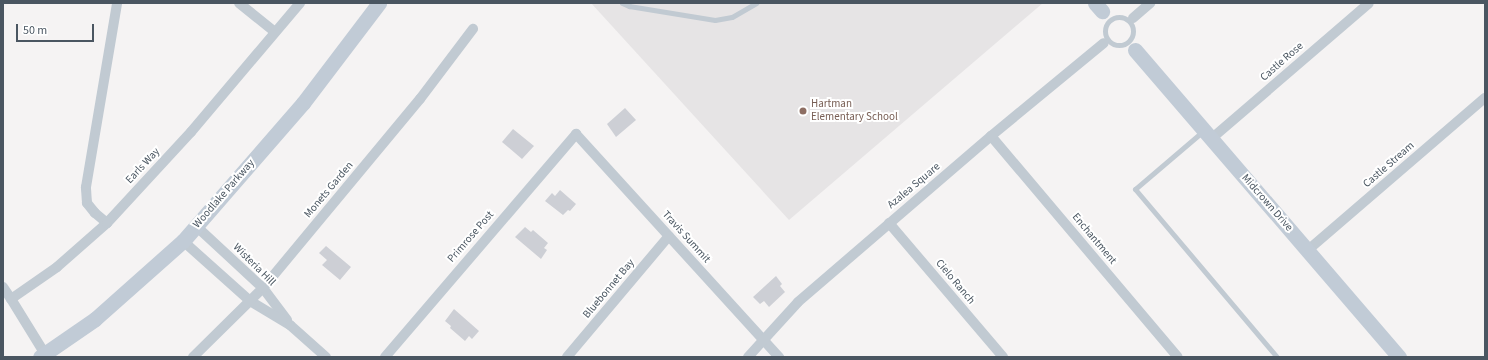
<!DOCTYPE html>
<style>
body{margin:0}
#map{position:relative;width:1488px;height:360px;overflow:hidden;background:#f5f3f3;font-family:"Source Sans 3",sans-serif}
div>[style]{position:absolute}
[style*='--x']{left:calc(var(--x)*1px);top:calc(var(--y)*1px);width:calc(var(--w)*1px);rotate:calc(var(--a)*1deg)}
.education>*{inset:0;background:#e6e4e5}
.building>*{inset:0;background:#cdcfd5}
.lane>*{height:5px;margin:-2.5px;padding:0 2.5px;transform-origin:2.5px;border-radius:2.5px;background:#c1cad2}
.lane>.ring{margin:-2.5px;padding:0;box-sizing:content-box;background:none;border:5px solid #c1cad2;border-radius:50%}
.street>*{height:10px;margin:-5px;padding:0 5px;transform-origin:5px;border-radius:5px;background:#c1cad2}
.secondary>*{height:15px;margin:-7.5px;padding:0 7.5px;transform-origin:7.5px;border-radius:7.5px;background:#c1cbd6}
.dots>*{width:11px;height:11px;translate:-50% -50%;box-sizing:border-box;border:2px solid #fff;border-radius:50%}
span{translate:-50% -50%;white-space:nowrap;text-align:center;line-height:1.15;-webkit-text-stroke:4px #fff;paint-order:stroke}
.street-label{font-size:11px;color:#4a5661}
.education-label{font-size:11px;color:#785e54}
.left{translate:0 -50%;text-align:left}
.frame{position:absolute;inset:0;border:4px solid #4a5661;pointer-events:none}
.scale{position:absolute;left:16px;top:24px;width:78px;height:18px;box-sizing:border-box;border:2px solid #4a5661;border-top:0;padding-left:5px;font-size:12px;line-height:14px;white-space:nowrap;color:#4a5661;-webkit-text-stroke:3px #fff;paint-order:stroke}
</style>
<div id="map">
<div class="education">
<div style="clip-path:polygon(591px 3px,1043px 3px,789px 220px)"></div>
</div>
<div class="building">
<div style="clip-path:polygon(625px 108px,636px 120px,616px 137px,607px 124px)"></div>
<div style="clip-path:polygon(513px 129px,534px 146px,522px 159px,502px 142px)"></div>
<div style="clip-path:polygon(560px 190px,576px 204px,570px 211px,568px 210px,563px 215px,545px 201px,552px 193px,555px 196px)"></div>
<div style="clip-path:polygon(525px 227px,531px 232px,533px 230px,548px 243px,544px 248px,547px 250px,541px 259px,515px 237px)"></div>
<div style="clip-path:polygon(326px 246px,351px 267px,340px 280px,322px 265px,327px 260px,319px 253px)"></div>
<div style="clip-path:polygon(776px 276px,782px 284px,780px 286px,785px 292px,769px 307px,764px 301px,760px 304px,753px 297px)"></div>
<div style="clip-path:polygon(454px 309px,479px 331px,472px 339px,469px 336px,465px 341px,450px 328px,451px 326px,445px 321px)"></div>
</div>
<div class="lane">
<div style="--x:622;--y:3;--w:8;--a:23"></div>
<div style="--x:629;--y:6;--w:87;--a:9.2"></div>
<div style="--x:715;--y:20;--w:17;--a:-10"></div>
<div style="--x:732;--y:17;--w:28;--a:-30"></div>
<div class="ring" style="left:1105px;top:17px;width:23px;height:23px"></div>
<div style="--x:1202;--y:132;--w:88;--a:139.6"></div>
<div style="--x:1135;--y:189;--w:220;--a:49.8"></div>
</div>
<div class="street">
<div style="--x:239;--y:3;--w:46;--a:38.9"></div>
<div style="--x:1133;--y:18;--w:23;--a:-41"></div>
<div style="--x:991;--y:136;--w:289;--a:49.8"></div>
<div style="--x:1211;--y:139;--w:208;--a:-40.7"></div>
<div style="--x:107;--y:223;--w:16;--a:-140"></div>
<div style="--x:95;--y:213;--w:13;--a:-129"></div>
<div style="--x:87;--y:203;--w:16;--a:-94"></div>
<div style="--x:86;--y:187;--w:187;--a:-80.4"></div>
<div style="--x:889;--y:223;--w:176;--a:49.6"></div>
<div style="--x:196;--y:226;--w:91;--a:42.8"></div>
<div style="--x:263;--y:288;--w:40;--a:53"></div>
<div style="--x:183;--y:241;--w:90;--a:41.8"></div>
<div style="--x:250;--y:301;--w:47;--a:31"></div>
<div style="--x:290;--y:325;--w:48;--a:41.6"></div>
<div style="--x:1308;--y:250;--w:233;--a:-40.7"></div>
<div style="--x:3;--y:287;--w:14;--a:56"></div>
<div style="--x:45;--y:354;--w:65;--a:-121.7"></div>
<div style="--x:11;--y:299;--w:56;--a:-34.8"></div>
<div style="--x:57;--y:267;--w:67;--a:-41.3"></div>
<div style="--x:107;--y:223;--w:124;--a:-47.3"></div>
<div style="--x:191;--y:132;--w:169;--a:-49.8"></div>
<div style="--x:193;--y:357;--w:98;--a:-44.6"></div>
<div style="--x:263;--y:288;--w:246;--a:-50.3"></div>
<div style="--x:420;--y:99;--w:88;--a:-52.9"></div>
<div style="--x:385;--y:357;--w:294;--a:-49.4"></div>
<div style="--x:576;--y:134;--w:302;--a:47.7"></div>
<div style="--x:567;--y:357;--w:158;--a:-49.9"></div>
<div style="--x:748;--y:357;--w:74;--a:-47.7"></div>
<div style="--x:798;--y:302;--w:255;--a:-40.7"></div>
<div style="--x:991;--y:136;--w:146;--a:-39.5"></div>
</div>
<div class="secondary">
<div style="--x:1095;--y:3;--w:11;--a:49"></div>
<div style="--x:1135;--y:50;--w:405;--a:49.3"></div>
<div style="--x:40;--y:357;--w:67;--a:-34.6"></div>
<div style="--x:95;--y:319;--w:118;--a:-41.6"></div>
<div style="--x:183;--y:241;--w:183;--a:-49"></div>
<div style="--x:303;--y:103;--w:126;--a:-52.8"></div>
</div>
<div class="dots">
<div style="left:803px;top:111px;background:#8d6e63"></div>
</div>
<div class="street-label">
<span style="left:1282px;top:62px;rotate:-41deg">Castle Rose</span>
<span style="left:1389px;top:165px;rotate:-41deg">Castle Stream</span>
<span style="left:143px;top:166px;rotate:-47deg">Earls Way</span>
<span style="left:914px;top:186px;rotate:-40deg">Azalea Square</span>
<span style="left:329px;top:190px;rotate:-50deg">Monets Garden</span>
<span style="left:224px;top:194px;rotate:-49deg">Woodlake Parkway</span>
<span style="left:1267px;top:203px;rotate:49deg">Midcrown Drive</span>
<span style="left:471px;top:237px;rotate:-49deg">Primrose Post</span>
<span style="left:686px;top:237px;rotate:48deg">Travis Summit</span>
<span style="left:1094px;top:239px;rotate:50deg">Enchantment</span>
<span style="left:254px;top:265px;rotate:45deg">Wisteria Hill</span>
<span style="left:955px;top:282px;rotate:50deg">Cielo Ranch</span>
<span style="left:609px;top:289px;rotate:-50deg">Bluebonnet Bay</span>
</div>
<div class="education-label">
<span class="left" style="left:811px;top:111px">Hartman<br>Elementary School</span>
</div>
<div class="frame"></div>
<div class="scale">50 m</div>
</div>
